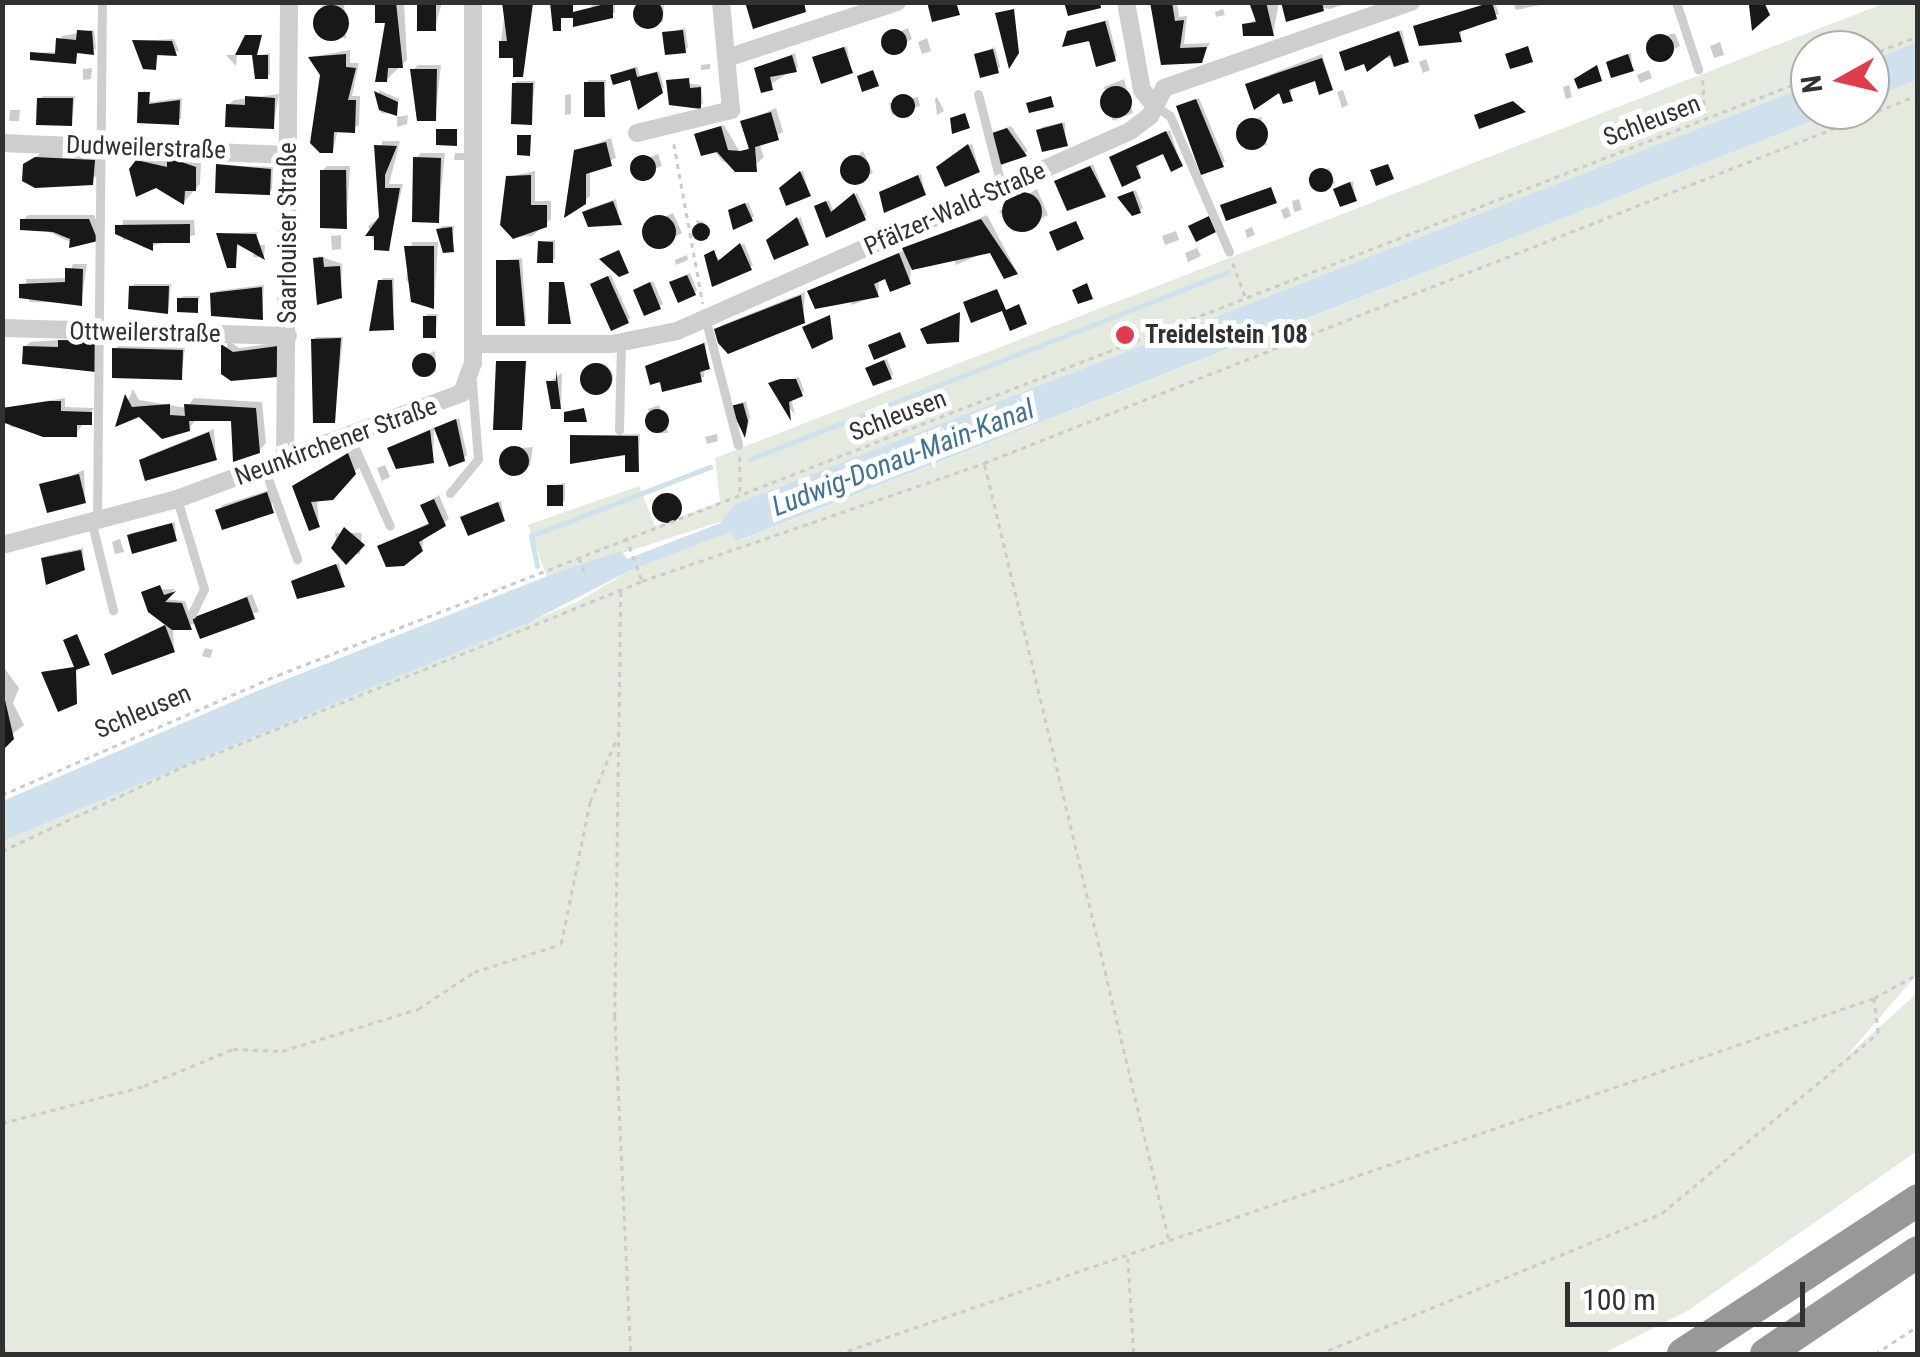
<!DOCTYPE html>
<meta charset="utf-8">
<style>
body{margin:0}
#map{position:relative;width:1920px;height:1357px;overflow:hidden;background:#fff;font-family:"Roboto Condensed",sans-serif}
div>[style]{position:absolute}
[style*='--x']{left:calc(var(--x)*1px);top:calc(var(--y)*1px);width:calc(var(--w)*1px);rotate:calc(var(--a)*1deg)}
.green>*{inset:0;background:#e5eade}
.water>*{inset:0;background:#cee1ec}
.shadow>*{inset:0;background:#0003}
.round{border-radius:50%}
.stream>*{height:5px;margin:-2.5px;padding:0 2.5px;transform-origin:2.5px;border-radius:2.5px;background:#cee1ec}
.building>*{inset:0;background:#181818}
.path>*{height:2.5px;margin-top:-1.25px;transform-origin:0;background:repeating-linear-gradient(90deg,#cbcbcb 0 5px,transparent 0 10px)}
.lane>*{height:9px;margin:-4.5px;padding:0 4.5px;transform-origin:4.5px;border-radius:4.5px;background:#cecece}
.street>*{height:18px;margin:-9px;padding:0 9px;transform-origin:9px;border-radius:9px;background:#cecece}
.highway>*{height:32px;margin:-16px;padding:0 16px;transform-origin:16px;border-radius:16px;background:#989898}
.dots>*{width:28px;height:28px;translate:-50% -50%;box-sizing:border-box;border:5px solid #fff;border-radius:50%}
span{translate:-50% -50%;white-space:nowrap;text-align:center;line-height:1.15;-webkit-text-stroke:10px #fff;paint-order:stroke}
.street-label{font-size:25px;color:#313131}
.poi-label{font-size:25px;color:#313131;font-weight:700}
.left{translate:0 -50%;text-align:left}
.water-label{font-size:28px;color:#417492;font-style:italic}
.frame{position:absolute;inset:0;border:5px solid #313131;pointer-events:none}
.north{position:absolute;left:1790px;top:30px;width:100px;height:100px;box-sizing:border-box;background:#fff;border:2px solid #adadad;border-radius:50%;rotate:262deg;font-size:28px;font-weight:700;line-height:40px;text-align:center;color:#313131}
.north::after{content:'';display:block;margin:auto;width:35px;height:45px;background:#e03c4c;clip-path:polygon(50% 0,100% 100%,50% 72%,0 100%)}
.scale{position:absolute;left:1565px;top:1282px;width:240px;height:45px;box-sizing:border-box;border:5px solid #313131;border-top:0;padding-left:12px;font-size:30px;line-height:35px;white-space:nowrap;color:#313131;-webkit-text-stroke:8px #fff;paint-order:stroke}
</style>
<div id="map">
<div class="green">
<div style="clip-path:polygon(1885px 3px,1917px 3px,1917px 42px,1870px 61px,1870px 50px,1810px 50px,1810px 85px,735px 504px,726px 520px,547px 577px,528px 525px,639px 486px,655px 526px,720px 502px,715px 458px)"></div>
<div style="clip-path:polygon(1917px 80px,1917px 974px,1845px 1058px,1917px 993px,1917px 1151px,1689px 1310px,1602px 1354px,3px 1354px,3px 841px,577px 602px,631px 570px,731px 531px,738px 541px,1840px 110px,1870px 110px,1870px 98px)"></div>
</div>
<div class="water">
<div style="clip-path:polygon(1917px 42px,1917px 80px,1870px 98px,1870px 61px)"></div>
<div style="clip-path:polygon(1810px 85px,1810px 110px,1840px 110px,737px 541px,730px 532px,631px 570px,530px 622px,3px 841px,3px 801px,257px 691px,555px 573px,621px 551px,627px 559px,720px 523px,735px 504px)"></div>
</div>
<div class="shadow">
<div style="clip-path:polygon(323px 2px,344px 2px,346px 38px,319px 37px)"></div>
<div style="clip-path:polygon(378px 2px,404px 2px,407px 60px,386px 80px,388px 20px)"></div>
<div style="clip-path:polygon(417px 2px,442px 2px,435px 28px)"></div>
<div style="clip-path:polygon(506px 2px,534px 2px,522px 75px,501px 42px)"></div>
<div style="clip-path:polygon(591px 2px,615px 2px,615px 13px,592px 10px)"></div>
<div style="clip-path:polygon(664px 2px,663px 22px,635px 24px,637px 3px)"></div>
<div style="clip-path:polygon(1154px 2px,1177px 2px,1179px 17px,1187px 16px,1184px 44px,1210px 43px,1201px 60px,1163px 62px)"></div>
<div style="clip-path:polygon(1252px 2px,1279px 2px,1273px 34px,1244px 25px,1258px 19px)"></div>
<div style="clip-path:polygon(1283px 2px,1351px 2px,1330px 9px)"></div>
<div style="clip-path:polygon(1495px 2px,1499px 14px,1461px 28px,1461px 39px,1415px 27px)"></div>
<div style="clip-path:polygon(1513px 2px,1555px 2px,1516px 10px)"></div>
<div style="clip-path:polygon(1223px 9px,1225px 15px,1216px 17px,1215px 12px)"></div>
<div style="clip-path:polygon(1108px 20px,1117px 56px,1114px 59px,1074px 32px)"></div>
<div style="clip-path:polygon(685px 28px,688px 47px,685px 50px,665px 33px)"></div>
<div style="clip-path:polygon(908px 28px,912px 39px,891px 51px,881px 39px)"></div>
<div style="clip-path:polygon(94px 30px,96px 49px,79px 50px,75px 62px,33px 53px,58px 52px,62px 36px)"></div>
<div style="clip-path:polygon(1402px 30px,1408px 60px,1341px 53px,1344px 50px)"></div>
<div style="clip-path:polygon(1675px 33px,1680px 46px,1654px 60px,1646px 42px)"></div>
<div style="clip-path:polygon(927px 38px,931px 51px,922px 54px,918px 42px)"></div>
<div style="clip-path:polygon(174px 39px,179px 51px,159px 53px,155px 67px,135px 41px)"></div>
<div style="clip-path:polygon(1720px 42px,1724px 55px,1714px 58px,1710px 46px)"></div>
<div style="clip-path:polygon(847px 46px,851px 71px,815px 58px,818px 55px)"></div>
<div style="clip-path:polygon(995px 47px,1000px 67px,997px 70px,977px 54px)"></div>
<div style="clip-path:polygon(350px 50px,350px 63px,359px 63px,352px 96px,360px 96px,359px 126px,338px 130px,333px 150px,322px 74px,311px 57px)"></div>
<div style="clip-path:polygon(270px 53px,270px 74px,267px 77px,255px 56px)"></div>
<div style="clip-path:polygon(795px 53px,798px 67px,763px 89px,757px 68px)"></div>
<div style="clip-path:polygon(1631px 53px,1632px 69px,1609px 62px,1612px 59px)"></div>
<div style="clip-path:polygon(1322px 54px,1332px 88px,1316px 78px,1291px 86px,1291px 99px,1251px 82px)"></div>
<div style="clip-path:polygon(226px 55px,237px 55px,236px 66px)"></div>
<div style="clip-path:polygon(1426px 59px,1430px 70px,1423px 73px,1419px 62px)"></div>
<div style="clip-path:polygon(710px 64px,710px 69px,701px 70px,701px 65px)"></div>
<div style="clip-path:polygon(418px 65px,441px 65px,435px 118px,413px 70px)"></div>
<div style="clip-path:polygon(637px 66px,640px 76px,659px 71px,664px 88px,613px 75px)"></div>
<div style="clip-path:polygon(92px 68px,91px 79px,83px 80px,83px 69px)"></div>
<div style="clip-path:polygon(1649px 70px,1652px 78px,1640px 83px,1637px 75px)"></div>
<div style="clip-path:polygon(1124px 79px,1133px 113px,1113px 121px,1104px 87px)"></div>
<div style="clip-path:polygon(589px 80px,606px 80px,603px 115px,586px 83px)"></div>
<div style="clip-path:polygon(517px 81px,535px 81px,531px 122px,514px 84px)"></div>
<div style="clip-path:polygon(669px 81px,701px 85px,703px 103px,700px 106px)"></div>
<div style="clip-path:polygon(1569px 85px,1572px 97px,1566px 99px,1563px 87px)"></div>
<div style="clip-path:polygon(144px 90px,151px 102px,182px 98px,181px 119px,140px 120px)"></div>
<div style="clip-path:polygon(379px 90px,399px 99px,396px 114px,381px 113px)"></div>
<div style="clip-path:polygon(1343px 90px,1348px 105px,1342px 108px,1337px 92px)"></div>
<div style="clip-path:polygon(279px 94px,273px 127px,228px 105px,234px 100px)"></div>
<div style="clip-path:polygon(571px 94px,571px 114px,565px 115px,565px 95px)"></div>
<div style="clip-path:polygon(75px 96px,71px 124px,40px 99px,43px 96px)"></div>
<div style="clip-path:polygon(918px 97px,920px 106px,892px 115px,889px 103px)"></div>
<div style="clip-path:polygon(937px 97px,944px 111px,937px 115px,935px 99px)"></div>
<div style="clip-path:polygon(1199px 98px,1225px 161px,1222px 164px,1179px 107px)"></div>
<div style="clip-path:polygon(776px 108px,783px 132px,759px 143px,764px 157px,748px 171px,722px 161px,700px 132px,724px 125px,741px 154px,750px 146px,743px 122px)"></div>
<div style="clip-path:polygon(10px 110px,20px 110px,19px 121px,9px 121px)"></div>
<div style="clip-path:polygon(408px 115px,407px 124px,397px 127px,397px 117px)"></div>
<div style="clip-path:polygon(1261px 117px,1267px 145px,1245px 150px,1237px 125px)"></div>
<div style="clip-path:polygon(1065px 122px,1066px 144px,1039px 130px,1042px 127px)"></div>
<div style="clip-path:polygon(1011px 126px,1028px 151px,1002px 162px,995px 132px)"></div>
<div style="clip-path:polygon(1170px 130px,1181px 164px,1164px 151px,1138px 162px,1140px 176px,1115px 154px)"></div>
<div style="clip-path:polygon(611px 138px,616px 158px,590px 170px,590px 196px,566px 216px,577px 151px)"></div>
<div style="clip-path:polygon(382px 141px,400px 141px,389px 184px,403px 184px,388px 248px,376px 248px,368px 226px,382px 216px)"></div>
<div style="clip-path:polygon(972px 143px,979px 170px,943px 164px)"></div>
<div style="clip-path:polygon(863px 151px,873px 173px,849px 184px,843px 168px)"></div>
<div style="clip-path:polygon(42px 152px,99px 155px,97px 177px,25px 165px)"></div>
<div style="clip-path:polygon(190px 153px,190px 162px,201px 163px,200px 184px,184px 202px,132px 170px,144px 156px,170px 162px)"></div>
<div style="clip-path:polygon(421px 153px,445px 153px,438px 220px,416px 158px)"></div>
<div style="clip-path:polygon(455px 153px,467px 153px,466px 160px,454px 160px)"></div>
<div style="clip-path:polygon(658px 154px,662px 166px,637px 176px,633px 164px)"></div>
<div style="clip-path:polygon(1093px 164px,1105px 195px,1057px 181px,1060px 178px)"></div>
<div style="clip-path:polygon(218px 165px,273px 167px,272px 189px,269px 192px)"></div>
<div style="clip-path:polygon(327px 166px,350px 166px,346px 226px,322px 171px)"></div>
<div style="clip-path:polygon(1329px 168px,1335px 183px,1313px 190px,1308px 178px)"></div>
<div style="clip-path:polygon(803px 170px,809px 194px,782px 189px)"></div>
<div style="clip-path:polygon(535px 171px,535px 201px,551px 201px,551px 219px,532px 236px,514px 237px,508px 177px)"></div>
<div style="clip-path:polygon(921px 174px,925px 193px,885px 190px)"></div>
<div style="clip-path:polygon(1353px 181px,1355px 198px,1336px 189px,1339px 186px)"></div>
<div style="clip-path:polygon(1037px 189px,1048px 215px,1013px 232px,999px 211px)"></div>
<div style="clip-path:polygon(1136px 190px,1143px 208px,1141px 210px,1121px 197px)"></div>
<div style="clip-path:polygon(857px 193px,867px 215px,828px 234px,820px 204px,829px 200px,834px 212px)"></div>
<div style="clip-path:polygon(616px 199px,620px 223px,585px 212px,588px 209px)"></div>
<div style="clip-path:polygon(1299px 199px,1302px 210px,1294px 212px,1292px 201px)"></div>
<div style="clip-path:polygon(748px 202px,754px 216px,751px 219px,736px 212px)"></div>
<div style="clip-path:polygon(1288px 207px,1291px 216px,1284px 219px,1281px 210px)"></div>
<div style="clip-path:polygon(673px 213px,682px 233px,655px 247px,646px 226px)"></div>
<div style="clip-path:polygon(28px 215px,94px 215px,102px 234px,79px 246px,23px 220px)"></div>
<div style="clip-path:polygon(987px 215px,1017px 272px,1006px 276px,991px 250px,956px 265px,951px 252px,911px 268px,910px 281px,879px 279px,878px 295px,852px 305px,847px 293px,810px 291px)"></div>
<div style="clip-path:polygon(801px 217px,808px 243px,772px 238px)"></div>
<div style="clip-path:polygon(123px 220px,194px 220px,195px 235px,143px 248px,142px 240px,123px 240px)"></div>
<div style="clip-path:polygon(696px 220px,704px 222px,699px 238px)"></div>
<div style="clip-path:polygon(442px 226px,454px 226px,452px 250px,439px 229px)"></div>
<div style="clip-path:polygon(1252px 227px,1255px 235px,1247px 238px,1245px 230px)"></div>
<div style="clip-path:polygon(1176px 231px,1179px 240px,1165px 245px,1162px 236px)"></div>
<div style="clip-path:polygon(258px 232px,255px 242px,239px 242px,235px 266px,219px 234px)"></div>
<div style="clip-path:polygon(341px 235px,341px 249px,332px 250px,331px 236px)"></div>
<div style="clip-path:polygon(555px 240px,555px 258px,552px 261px,540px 242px)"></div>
<div style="clip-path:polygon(412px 242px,438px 242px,434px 306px,406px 280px)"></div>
<div style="clip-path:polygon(744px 243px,753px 265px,714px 283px,710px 252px,722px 261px)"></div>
<div style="clip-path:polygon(254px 245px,265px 245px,264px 257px,253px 257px)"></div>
<div style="clip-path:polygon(1197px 248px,1201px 256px,1188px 262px,1185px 253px)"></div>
<div style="clip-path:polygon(687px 255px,688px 260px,676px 265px,675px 260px)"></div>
<div style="clip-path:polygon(319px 256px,342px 264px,341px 296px,316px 259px)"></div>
<div style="clip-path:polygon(522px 258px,526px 321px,524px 324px,499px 261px)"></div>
<div style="clip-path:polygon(73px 264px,87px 264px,81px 303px,29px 302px,26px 279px,68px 278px)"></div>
<div style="clip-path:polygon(690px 273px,697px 290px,694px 293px,675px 280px)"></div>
<div style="clip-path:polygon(611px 275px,630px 318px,627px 321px,596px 281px)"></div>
<div style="clip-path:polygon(383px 278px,394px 278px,393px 328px,380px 282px)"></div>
<div style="clip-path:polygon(653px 281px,663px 304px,645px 313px,636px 290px)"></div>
<div style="clip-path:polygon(171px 284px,168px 312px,131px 287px,134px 284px)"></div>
<div style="clip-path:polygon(264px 285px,262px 318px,213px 294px,216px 291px)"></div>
<div style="clip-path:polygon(805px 292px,803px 321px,717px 330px,722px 325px)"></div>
<div style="clip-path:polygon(200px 296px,197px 310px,180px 299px,183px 296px)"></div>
<div style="clip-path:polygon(428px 314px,438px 314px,435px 336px,425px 317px)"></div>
<div style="clip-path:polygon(101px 337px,95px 369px,25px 347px,30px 342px)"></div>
<div style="clip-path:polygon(316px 337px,343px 337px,334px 420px,313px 340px)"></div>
<div style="clip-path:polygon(228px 340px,239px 348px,282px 342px,282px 369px,223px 373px)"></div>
<div style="clip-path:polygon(706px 342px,704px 377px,663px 389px,648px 366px)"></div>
<div style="clip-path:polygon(185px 348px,181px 378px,115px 349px,118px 346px)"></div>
<div style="clip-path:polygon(435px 351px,436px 372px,419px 375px,413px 361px)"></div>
<div style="clip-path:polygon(887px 359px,893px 374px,890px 377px,871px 366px)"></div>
<div class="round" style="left:583px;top:363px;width:30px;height:30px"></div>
<div style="clip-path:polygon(562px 373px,561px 406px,560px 407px,549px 382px)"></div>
<div style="clip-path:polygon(799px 377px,804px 391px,791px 398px,795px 415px,771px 384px)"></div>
<div style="clip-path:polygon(133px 389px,139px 400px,187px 408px,194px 398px,262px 402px,266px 443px,259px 451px,234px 419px,196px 419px,189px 429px,140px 414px,119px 423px)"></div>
<div style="clip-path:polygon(65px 398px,65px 407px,94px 408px,76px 434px,11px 427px,3px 408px)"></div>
<div style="clip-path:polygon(746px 401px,750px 417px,746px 434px,733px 406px)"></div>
<div style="clip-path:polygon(659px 405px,668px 432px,668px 433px,655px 433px,648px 409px)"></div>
<div style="clip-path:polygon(459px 418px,467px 455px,464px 458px,437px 428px)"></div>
<div style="clip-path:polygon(434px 427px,433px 461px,421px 466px,390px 449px)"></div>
<div style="clip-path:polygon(214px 429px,216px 458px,141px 461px,147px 456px)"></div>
<div style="clip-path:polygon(640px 434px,638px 469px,627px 452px,573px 436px)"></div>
<div style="clip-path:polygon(717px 434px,718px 441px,707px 444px,705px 437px)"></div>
<div style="clip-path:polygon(533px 447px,530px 466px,500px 470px,503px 450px)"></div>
<div style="clip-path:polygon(353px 450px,360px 467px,317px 499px,319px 525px,294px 486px)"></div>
<div style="clip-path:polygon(385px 465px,390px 477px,382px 481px,377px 468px)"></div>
<div style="clip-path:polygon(84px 470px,85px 500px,49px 485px)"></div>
<div style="clip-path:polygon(565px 483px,565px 500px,562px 503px,549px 486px)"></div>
<div style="clip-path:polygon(272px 489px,272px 511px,218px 510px,223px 505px)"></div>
<div style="clip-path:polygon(439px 495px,449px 519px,424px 536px,422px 549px,380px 547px,430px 522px,423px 505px)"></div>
<div style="clip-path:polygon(675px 496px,681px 512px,658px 521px,652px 505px)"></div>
<div style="clip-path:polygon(501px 501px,504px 519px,463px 517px,466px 514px)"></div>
<div style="clip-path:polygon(175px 522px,176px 539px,129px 536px,132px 533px)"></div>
<div style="clip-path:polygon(335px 533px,362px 533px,360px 554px,339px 557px)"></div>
<div style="clip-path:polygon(120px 539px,124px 552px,115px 554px,112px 542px)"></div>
<div style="clip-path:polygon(83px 548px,84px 567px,43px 559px,46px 556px)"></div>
<div style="clip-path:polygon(339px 563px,343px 585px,294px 581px,297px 578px)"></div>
<div style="clip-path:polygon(175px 589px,164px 599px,185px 601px,192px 621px,252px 594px,259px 612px,173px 628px,174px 650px,107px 655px,169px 623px,147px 590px)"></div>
<div style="clip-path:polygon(77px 635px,89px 662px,76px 668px,76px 701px,60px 709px,44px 672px,77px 667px,66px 641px)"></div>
<div style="clip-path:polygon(205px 648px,213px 650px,210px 658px,202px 656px)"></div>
<div style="clip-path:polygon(2px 665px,19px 688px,13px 703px,24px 725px,2px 742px)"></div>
</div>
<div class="stream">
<div style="--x:750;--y:459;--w:513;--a:-21.37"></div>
<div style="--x:537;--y:566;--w:31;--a:-101"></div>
<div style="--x:531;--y:536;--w:192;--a:-21.1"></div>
</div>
<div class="building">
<div class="round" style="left:633px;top:-1px;width:30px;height:30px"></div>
<div style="clip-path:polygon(375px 2px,396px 2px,403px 68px,388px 68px,387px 82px,375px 82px,385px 23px,375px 23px)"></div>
<div style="clip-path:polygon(417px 2px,436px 2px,436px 31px,417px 31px)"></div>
<div style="clip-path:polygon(502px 2px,533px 2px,523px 77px,513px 77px,513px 58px,499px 58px,499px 41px,507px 41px)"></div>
<div style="clip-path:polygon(550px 2px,573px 2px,573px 12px,613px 2px,613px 18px,573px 27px,573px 18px,561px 18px,561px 31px,553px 31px)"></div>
<div style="clip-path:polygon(745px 2px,804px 2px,806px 12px,753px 29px)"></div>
<div style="clip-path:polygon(927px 2px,956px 2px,960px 15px,932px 22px)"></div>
<div style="clip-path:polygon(1064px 2px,1100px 2px,1101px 8px,1068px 16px)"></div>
<div style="clip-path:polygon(1150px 2px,1172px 2px,1175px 21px,1184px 20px,1180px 48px,1207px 47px,1202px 63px,1161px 65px)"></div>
<div style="clip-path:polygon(1249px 2px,1266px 2px,1274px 36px,1243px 36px,1242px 24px,1256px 22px)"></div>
<div style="clip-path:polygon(1281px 2px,1322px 2px,1324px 11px,1286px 22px)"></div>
<div style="clip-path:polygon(1492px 2px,1497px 19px,1459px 32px,1462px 42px,1419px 46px,1413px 26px)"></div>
<div style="clip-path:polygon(1764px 2px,1770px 15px,1752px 31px,1749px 5px)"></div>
<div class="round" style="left:313px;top:5px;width:36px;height:36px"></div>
<div style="clip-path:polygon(1014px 9px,1019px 53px,1009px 69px,995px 13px)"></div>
<div style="clip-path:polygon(1105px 21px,1116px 61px,1096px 67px,1089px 41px,1062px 47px,1067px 31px)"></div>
<div class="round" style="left:881px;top:29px;width:26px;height:26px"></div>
<div style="clip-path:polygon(77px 30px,92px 31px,94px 55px,77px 53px,76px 64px,30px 60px,30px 52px,55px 54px,56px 38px,76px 40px)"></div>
<div style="clip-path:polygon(683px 30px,686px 53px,665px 55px,662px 32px)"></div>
<div style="clip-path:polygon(1399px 31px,1409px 62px,1394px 67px,1390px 55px,1367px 72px,1364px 64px,1345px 71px,1339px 52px)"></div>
<div class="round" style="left:1646px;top:34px;width:28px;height:28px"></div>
<div style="clip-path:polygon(245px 35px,262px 35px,257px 55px,268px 55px,268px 79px,255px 79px,252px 55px,235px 55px)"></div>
<div style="clip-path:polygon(132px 40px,172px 41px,177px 56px,157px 55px,156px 70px,143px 69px)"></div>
<div style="clip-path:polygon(1528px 46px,1533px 62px,1510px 69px,1505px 54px)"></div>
<div style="clip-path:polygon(844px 47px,853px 73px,821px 84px,812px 57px)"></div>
<div style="clip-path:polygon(993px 49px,999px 73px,980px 78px,974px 54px)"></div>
<div style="clip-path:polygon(346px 54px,346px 67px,356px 68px,348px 100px,356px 100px,355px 133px,334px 132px,333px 153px,320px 153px,310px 143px,320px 75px,308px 57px)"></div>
<div style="clip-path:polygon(1628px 54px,1634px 71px,1611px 78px,1606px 62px)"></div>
<div style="clip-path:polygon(792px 55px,797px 72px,770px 77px,773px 90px,761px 93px,754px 68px)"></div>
<div style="clip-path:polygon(1322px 58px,1333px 90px,1319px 95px,1315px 81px,1289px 90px,1293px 101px,1283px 104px,1279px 93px,1254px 110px,1245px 84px)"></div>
<div style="clip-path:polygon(1597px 65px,1602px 81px,1578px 89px,1574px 79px)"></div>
<div style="clip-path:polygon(635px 68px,637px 77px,657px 72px,663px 93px,638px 110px,630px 80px,613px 85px,610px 75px)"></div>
<div style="clip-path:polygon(410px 69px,437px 69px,436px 121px,417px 121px)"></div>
<div style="clip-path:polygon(873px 70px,879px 86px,862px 92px,857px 76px)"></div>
<div style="clip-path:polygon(689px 78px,690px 88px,701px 87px,701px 109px,669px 105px,666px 80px)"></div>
<div style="clip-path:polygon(584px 82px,604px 82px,605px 117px,584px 117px)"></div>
<div style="clip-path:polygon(512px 83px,533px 83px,532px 125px,511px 124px)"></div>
<div class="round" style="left:1100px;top:86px;width:32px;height:32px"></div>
<div style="clip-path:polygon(374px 91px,398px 102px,397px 116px,379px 110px)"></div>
<div style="clip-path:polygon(138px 92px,150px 92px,149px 104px,180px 100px,179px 125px,137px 123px)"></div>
<div class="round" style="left:891px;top:94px;width:24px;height:24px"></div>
<div style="clip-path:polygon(245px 96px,275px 98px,274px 129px,225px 127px,226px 104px,245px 105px)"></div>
<div style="clip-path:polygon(1051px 96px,1054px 107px,1029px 113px,1026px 103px)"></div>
<div style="clip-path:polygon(37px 98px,73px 98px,72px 126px,36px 125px)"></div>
<div style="clip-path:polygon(1196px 99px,1224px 167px,1201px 175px,1176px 106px)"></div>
<div style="clip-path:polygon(1513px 101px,1526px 112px,1479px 129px,1474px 115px)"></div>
<div style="clip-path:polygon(771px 112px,779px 140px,755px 147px,757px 172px,735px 172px,717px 152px,701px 156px,694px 134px,721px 126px,728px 150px,740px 151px,749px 149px,740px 121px)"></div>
<div style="clip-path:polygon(965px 113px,970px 128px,952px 134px,950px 118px)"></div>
<div class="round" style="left:1236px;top:118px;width:32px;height:32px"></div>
<div style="clip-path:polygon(1062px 123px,1068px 146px,1042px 152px,1036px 130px)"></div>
<div style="clip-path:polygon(1007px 128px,1027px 156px,1000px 165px,989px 134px)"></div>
<div style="clip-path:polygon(436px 129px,457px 129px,457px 146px,436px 145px)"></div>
<div style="clip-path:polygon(1166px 131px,1183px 166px,1171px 172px,1163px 154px,1136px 166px,1141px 178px,1122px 187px,1109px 157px)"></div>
<div style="clip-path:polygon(517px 135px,531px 135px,530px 156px,517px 155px)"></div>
<div style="clip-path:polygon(606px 142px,612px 166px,586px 174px,586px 204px,564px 218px,574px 150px)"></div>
<div style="clip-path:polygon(968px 144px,980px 172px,945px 187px,936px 167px)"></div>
<div style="clip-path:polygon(374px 145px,397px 146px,385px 175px,385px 188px,400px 188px,389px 251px,374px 250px,374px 236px,365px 236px,379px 217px)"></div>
<div class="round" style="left:630px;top:155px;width:26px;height:26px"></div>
<div class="round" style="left:840px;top:155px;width:30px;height:30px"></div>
<div style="clip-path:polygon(35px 157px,95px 160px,93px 185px,35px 188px,22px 181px,23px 164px)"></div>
<div style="clip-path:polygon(167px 157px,196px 167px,196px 191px,185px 191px,184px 205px,156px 188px,136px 197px,129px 169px,136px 160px,167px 167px)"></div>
<div style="clip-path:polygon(413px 157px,441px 158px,439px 223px,412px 222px)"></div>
<div style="clip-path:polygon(216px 164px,271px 169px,270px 195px,215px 193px)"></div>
<div style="clip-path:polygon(1388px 164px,1394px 179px,1376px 186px,1370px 170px)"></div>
<div style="clip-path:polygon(1090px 166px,1106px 197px,1067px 211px,1054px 181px)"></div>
<div class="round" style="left:1309px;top:168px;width:24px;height:24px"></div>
<div style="clip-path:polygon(320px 170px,346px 170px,347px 229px,320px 228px)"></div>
<div style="clip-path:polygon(800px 171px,811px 196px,786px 206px,779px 188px)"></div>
<div style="clip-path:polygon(531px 175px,531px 205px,547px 205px,547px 227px,513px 239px,500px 225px,506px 176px)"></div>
<div style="clip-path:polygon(918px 175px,926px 195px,884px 213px,879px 192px)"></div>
<div style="clip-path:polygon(1350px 182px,1357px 201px,1340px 207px,1333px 189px)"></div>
<div style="clip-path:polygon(1271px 187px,1277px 203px,1226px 221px,1220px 205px)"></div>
<div style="clip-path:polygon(1133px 191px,1141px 213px,1132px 216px,1117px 197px)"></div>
<div class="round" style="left:1002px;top:192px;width:40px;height:40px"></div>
<div style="clip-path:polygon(854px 193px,866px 220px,826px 238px,814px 206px,826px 201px,831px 212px)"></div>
<div style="clip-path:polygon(613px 201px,622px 225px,588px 227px,582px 212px)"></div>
<div style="clip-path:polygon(745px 203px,753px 221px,733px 230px,728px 210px)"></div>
<div class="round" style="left:642px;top:215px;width:34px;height:34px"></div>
<div style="clip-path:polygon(1209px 216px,1216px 232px,1196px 242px,1188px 226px)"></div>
<div style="clip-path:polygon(797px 217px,809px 245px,774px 260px,766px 240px)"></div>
<div style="clip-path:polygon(20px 219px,89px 219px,98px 241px,69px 248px,70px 239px,53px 232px,20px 230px)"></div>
<div style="clip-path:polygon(981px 219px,1018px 274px,1004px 279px,990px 253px,912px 270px,902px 248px)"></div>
<div style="clip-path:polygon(1076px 221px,1084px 239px,1057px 251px,1049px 232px)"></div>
<div class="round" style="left:692px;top:223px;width:18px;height:18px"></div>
<div style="clip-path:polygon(190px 224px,190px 243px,153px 243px,153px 251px,115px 234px,115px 225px)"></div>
<div style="clip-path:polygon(452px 227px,454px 252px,443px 253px,436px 229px)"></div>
<div style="clip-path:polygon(216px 233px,256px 234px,265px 260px,237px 244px,236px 268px,227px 268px)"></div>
<div style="clip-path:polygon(538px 241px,553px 242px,553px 263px,537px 263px)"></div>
<div style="clip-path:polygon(740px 243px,752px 270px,712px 287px,704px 255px,714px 250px,718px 261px)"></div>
<div style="clip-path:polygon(404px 246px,434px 246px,434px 309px,411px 302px)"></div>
<div style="clip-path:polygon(619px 250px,629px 273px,619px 277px,599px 259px)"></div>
<div style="clip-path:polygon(899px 253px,911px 284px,890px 292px,885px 279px,874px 284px,879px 297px,815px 309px,807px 291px)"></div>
<div style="clip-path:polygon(323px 257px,324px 267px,340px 266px,342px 298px,317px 305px,313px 258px)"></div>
<div style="clip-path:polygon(496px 260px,519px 260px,525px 326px,496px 326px)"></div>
<div style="clip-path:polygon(65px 268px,83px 269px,82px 306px,19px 298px,19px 284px,65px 282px)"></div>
<div style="clip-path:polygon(687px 275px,696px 295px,678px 303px,669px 282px)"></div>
<div style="clip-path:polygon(608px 276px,629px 323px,611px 331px,590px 284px)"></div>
<div style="clip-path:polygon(378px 280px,392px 280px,394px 330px,369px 331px)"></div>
<div style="clip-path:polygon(549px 282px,564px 282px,571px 324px,548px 324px)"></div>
<div style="clip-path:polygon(650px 282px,661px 309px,644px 316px,633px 290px)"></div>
<div style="clip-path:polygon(1087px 283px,1093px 299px,1078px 304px,1072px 290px)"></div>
<div style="clip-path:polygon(129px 286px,169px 286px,168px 314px,128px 309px)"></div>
<div style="clip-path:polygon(262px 287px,263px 320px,211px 316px,210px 293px)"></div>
<div style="clip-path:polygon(997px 289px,1006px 310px,1019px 304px,1027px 324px,1010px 331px,1002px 311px,971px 323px,963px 302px)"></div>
<div style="clip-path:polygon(801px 295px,805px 323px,728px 354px,718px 343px,714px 329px)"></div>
<div style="clip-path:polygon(177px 298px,198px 298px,198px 313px,177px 312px)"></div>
<div style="clip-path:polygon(960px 312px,959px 342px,927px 344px,920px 329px)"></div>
<div style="clip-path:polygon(830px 315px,833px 339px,812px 349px,802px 327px)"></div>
<div style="clip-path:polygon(423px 316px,436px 316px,436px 338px,423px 338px)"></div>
<div style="clip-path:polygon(900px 332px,906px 347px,874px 360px,868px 345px)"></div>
<div style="clip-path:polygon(341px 338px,335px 423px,313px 423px,311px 339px)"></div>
<div style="clip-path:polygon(58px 340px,97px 341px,96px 372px,22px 364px,23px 346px,58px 347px)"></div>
<div style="clip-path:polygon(704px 343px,710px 369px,700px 372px,702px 382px,662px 392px,660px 382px,650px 385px,645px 366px)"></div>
<div style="clip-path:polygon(221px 344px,233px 352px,278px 346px,277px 377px,231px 381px,221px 374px)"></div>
<div style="clip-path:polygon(112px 348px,183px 350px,182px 380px,112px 378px)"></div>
<div class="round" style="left:412px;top:353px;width:24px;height:24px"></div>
<div style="clip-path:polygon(884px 360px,892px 379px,873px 386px,865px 368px)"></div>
<div style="clip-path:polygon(496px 361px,526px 361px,522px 430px,493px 430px)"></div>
<div class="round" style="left:580px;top:363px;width:32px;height:32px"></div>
<div style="clip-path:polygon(556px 370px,561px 409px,551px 409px,546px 381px,556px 381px)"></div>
<div style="clip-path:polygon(780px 379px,796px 379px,803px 396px,789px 402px,791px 421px,768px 383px)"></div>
<div style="clip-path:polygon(125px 394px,132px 407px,170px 404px,170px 415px,185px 416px,184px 404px,256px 408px,260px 453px,233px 462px,231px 421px,189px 421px,190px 431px,162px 439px,139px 417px,115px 427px)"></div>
<div style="clip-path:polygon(49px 401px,61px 401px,61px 411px,92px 412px,92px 425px,77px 425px,77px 437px,43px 437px,2px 422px,2px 408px)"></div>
<div style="clip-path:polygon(743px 403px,748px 421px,745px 438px,730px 406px)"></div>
<div style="clip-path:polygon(584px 408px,587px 422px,564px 422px,564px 412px)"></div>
<div class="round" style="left:645px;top:409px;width:24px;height:24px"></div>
<div style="clip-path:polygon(456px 419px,465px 461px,449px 467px,434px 428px)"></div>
<div style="clip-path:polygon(430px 430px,434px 463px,396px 469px,387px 448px)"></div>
<div style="clip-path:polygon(209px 432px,217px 460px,145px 481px,139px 460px)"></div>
<div style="clip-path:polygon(570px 435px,638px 436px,639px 472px,625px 472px,625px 455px,570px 464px)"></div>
<div class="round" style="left:499px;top:446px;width:30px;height:30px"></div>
<div style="clip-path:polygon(348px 453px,356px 474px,333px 500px,311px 502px,320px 527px,309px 531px,292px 486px)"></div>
<div style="clip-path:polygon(79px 474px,86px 503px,47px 513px,39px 484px)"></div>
<div style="clip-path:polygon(547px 485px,563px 485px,563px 506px,547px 506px)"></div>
<div style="clip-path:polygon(267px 492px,274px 513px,222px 530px,215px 510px)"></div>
<div class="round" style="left:652px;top:493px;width:30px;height:30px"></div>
<div style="clip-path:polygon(434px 499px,446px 526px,419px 542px,423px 551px,404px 566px,386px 567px,377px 546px,429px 524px,420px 505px)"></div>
<div style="clip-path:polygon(498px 502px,505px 521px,468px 536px,460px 517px)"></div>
<div style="clip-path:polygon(172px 523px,177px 541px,132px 554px,127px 535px)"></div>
<div style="clip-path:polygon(344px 527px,365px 545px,346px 565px,331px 548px)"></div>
<div style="clip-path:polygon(81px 550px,85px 570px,46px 585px,41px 558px)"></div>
<div style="clip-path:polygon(336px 564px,345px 587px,297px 599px,291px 581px)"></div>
<div style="clip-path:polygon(160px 585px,164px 595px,176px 591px,165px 602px,182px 603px,192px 630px,172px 630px,148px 612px,141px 592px)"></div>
<div style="clip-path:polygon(247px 597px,255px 619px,200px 639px,192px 618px)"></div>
<div style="clip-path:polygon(165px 625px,175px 652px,112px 675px,104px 654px)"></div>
<div style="clip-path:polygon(77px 634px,90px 665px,76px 670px,77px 704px,58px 712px,41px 672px,74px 667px,63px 640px)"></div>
<div style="clip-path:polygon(2px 687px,14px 739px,2px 751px)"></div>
</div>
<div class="path">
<div style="--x:1870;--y:55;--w:52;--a:-21.6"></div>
<div style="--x:1703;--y:80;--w:36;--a:87"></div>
<div style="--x:674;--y:144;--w:162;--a:79.7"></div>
<div style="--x:1233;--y:263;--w:37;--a:70"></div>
<div style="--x:740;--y:457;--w:36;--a:90"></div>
<div style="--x:985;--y:465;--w:797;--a:76.64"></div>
<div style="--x:626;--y:537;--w:46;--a:69.6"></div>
<div style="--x:579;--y:558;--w:14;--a:69"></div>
<div style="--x:621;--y:592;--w:424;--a:90.8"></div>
<div style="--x:615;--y:1016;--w:338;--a:87.3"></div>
<div style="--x:2;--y:795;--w:301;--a:-23.5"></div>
<div style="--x:278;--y:675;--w:1644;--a:-21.29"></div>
<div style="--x:2;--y:851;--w:199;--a:-25"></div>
<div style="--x:182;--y:767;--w:496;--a:-22"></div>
<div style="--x:642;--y:581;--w:362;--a:-19"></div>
<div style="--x:984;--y:463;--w:1004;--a:-21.5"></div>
<div style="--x:2;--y:1123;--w:147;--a:-14.6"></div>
<div style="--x:144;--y:1086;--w:96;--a:-22.6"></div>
<div style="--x:233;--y:1049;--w:49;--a:2.3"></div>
<div style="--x:282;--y:1051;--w:142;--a:-17.2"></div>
<div style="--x:418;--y:1009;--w:67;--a:-33.5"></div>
<div style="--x:474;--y:972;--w:91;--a:-17.8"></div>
<div style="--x:561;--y:944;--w:145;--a:-78.5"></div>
<div style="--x:590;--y:802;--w:65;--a:-67.4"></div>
<div style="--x:1128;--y:1258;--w:96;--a:86.4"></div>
<div style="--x:2;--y:1349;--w:10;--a:29"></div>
<div style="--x:838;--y:1354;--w:1095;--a:-18.96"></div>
<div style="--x:1874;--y:998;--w:50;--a:-28.6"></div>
<div style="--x:1319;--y:1354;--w:371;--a:-22.3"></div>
<div style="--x:1662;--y:1213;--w:281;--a:-39.8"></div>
<div style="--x:1878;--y:1033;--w:35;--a:-97"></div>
<div style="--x:1875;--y:1354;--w:51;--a:-33.1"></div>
</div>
<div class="lane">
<div style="--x:1676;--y:2;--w:71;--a:71.8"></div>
<div style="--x:978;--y:94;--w:97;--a:75.7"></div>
<div style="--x:1155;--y:106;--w:18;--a:34"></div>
<div style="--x:1170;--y:116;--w:148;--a:66.5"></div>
<div style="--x:706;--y:321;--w:128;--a:75.5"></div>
<div style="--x:619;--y:430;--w:87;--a:-88.7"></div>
<div style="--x:351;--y:439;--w:95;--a:65.9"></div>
<div style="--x:265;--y:470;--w:95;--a:70.2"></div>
<div style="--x:450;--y:493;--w:44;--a:-50.5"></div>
<div style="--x:478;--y:459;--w:77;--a:-94.5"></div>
<div style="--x:177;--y:499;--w:94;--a:73.3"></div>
<div style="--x:204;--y:589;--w:28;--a:116"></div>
<div style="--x:97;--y:520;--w:518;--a:-89.45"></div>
<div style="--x:92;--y:524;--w:89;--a:76.3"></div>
</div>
<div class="street">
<div style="--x:1126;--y:2;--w:89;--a:79.7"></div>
<div style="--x:1142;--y:90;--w:21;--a:51"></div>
<div style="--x:730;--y:57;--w:176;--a:-18.2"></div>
<div style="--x:637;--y:133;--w:97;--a:-13.7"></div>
<div style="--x:731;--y:110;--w:108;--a:-95.3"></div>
<div style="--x:2;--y:143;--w:287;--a:2.4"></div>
<div style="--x:2;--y:328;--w:286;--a:1.6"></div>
<div style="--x:473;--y:344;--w:139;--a:0"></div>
<div style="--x:612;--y:344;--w:66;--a:-11.3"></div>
<div style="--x:677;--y:331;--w:495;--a:-23.8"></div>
<div style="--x:1130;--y:131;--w:25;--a:-37"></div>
<div style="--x:1150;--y:116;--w:31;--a:-63"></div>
<div style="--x:1164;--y:88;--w:262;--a:-19.2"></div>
<div style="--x:285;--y:463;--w:461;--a:-89.5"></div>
<div style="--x:2;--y:545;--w:181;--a:-14.7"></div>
<div style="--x:177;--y:499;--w:304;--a:-20.4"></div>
<div style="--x:462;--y:393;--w:32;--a:-70"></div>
<div style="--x:473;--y:363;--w:361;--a:-90"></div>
</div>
<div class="highway">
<div style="--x:1683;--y:1354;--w:281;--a:-33.2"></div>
<div style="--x:1766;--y:1354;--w:183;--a:-33.9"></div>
</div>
<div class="dots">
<div style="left:1125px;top:335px;background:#e03c4c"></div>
</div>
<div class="street-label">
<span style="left:1652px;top:121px;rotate:-21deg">Schleusen</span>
<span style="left:146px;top:148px;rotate:2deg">Dudweilerstraße</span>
<span style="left:955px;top:209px;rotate:-24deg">Pfälzer-Wald-Straße</span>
<span style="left:288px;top:233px;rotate:-90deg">Saarlouiser Straße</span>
<span style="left:145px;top:333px;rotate:1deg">Ottweilerstraße</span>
<span style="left:898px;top:416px;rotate:-21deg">Schleusen</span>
<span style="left:336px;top:442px;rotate:-20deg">Neunkirchener Straße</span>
<span style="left:143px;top:712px;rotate:-23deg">Schleusen</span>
</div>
<div class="poi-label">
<span class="left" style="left:1145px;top:335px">Treidelstein 108</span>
</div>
<div class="water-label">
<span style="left:903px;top:458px;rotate:-21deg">Ludwig-Donau-Main-Kanal</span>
</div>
<div class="frame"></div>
<div class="north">N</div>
<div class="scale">100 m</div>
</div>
